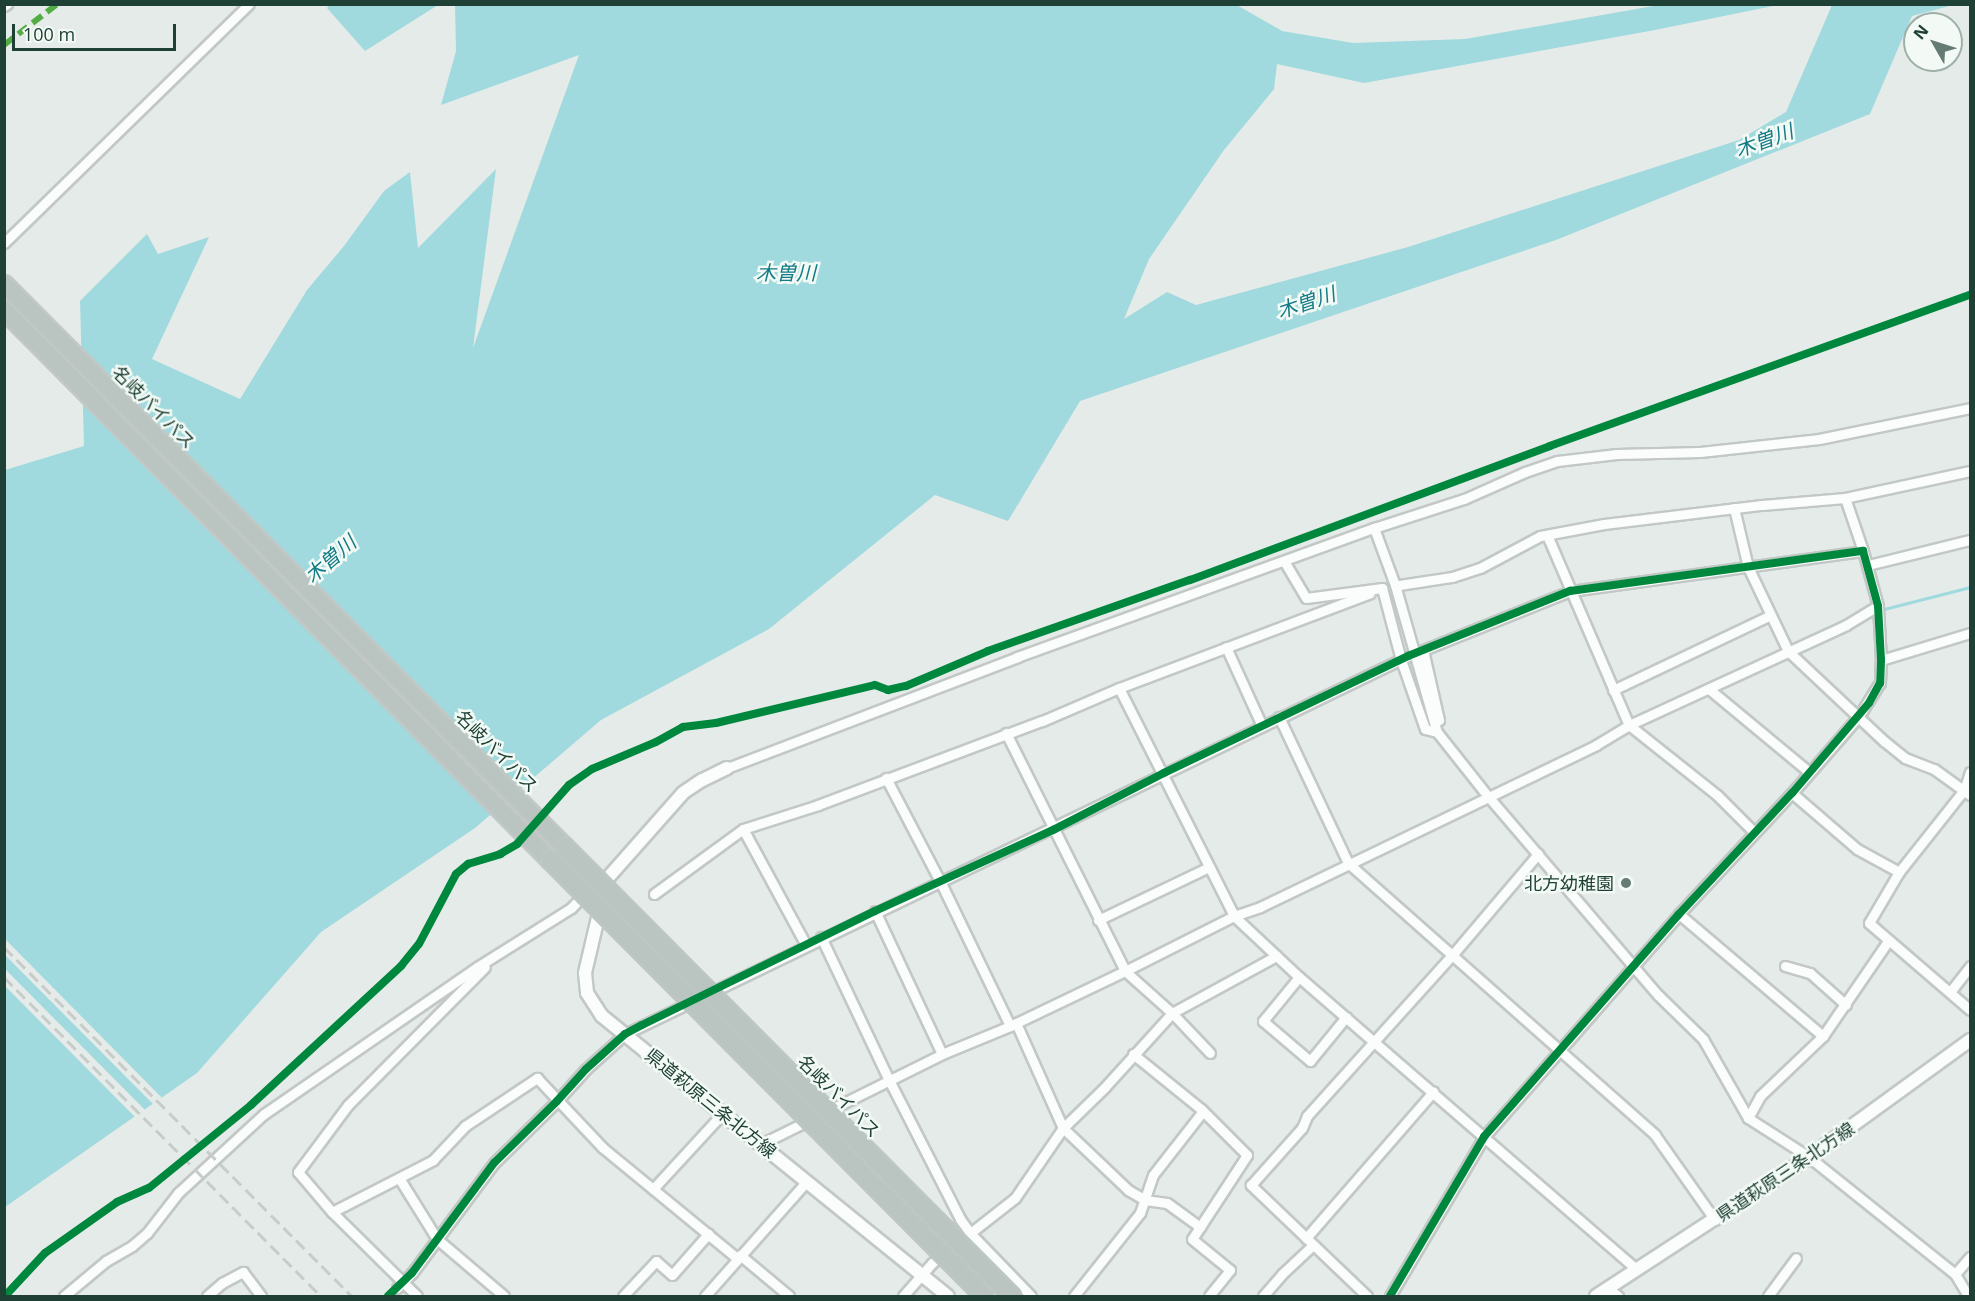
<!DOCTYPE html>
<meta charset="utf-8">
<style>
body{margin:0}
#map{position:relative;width:1975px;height:1301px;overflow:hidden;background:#e5ebe8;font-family:"Open Sans","Noto Sans JP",sans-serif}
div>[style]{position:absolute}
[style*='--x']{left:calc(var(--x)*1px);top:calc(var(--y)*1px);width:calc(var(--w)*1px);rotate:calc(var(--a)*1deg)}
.water>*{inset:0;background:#a0dade}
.pier>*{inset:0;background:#e5ebe8}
.stream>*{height:3px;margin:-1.5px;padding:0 1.5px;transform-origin:1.5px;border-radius:1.5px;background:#a0dade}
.street-tunnel>*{height:9px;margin-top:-4.5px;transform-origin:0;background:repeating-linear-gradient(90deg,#bdc9c4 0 9px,transparent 0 13.5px)}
.roads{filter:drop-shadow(2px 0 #c2c8c5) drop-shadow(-2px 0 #c2c8c5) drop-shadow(0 2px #c2c8c5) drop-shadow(0 -2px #c2c8c5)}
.street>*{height:9px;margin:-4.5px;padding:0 4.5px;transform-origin:4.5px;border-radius:4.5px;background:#fbfcfc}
.secondary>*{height:12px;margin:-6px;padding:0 6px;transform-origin:6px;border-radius:6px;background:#fbfcfc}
.highway>*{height:16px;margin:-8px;padding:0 8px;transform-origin:8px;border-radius:8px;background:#bac4c1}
.rail>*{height:3px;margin-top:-1.5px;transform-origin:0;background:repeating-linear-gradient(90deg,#c7ccca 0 12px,transparent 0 18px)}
.bridges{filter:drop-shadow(2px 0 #bcc7c3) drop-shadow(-2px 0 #bcc7c3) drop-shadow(0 2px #bcc7c3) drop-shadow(0 -2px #bcc7c3)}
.highway-bridge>*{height:16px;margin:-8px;padding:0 8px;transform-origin:8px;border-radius:8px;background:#bac4c1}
.quiet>*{height:6px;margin-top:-3px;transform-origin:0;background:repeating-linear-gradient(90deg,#52ad45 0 12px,transparent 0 18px)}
.cycleway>*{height:8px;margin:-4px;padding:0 4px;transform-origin:4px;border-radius:4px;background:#00873e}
.dots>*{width:16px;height:16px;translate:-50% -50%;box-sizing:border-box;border:3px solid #f3faf6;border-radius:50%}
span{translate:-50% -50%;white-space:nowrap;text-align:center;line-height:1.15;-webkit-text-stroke:5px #f3faf6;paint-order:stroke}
.street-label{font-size:18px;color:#1f4135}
.poi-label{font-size:18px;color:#1f4135}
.right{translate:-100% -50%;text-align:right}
.water-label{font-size:20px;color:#127b85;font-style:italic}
.frame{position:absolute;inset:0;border:6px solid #1f4135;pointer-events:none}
.north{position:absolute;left:1903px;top:12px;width:60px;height:60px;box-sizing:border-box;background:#f3faf6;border:2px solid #9eb0a9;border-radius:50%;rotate:309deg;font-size:16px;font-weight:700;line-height:24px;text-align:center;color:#1f4135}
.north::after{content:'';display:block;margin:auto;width:21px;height:27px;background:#647c74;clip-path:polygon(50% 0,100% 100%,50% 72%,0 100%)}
.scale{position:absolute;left:12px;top:24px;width:164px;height:27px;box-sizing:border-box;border:3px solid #1f4135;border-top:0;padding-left:8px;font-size:18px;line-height:21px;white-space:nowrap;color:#1f4135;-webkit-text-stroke:4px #f3faf6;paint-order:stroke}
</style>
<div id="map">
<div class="water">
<div style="clip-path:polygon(330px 4px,438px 4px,438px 5px,365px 51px,327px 8px)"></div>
<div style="clip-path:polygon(1235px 4px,1282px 31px,1353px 43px,1465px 39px,1659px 5px,1778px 5px,1655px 30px,1364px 83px,1277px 64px,1274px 89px,1224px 150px,1149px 259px,1124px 319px,1167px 292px,1196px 305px,1408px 247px,1739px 140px,1786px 112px,1832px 5px,1953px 5px,1912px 16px,1870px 114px,1556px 240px,1080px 401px,1008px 521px,935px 495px,769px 629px,601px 720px,475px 828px,321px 932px,197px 1073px,5px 1207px,5px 470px,84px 446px,80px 301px,147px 234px,158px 254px,209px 237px,152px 359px,240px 399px,307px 290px,344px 246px,384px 191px,410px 172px,418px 248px,496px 169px,473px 348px,579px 55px,441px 105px,456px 51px,455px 5px)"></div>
</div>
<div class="pier">
<div style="clip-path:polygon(5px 939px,164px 1100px,155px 1106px,5px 955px)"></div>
<div style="clip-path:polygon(5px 969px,147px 1112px,137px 1119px,5px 986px)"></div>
</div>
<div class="stream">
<div style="--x:1884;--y:609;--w:89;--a:-14.3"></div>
</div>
<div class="street-tunnel">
<div style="--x:388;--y:1296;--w:12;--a:-42"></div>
</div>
<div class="roads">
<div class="street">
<div style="--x:4;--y:6;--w:4;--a:-34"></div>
<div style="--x:4;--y:243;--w:342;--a:-44.3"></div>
<div style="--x:1845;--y:498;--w:56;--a:71.2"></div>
<div style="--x:1734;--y:508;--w:61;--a:76.7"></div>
<div style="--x:1748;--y:567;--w:93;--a:64.5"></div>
<div style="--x:1788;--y:651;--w:132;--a:43.2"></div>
<div style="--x:1884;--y:741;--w:27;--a:39"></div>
<div style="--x:1905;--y:758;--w:31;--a:21"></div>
<div style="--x:1934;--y:769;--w:44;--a:35.8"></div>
<div style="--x:1374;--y:528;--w:61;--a:69.8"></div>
<div style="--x:1395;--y:585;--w:153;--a:74.1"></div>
<div style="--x:1547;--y:535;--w:207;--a:66.7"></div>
<div style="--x:1629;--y:725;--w:112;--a:38.5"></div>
<div style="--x:1717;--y:795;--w:51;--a:45"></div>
<div style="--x:1284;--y:561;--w:43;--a:59.3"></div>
<div style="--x:1306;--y:598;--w:77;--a:-7.5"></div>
<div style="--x:1382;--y:588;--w:74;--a:75.2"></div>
<div style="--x:1401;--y:660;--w:73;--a:70.8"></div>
<div style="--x:1425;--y:729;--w:12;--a:14"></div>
<div style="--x:1437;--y:732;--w:80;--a:51.6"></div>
<div style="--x:1487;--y:795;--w:263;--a:49.5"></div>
<div style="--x:1658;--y:995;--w:63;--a:44.4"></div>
<div style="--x:1703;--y:1039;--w:91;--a:60.3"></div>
<div style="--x:1748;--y:1118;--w:72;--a:32.6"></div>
<div style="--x:1809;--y:1157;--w:187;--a:38.7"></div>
<div style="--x:1955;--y:1274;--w:26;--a:59"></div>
<div style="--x:1868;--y:565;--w:105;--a:-13.8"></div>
<div style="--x:1399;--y:585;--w:54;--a:-8.6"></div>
<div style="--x:1452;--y:577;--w:29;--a:-18"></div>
<div style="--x:1480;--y:568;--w:68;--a:-28.1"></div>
<div style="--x:1540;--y:536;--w:65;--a:-10.6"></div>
<div style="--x:1604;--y:524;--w:159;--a:-6.9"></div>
<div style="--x:1762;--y:505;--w:83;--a:-4.8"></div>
<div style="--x:1845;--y:498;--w:128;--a:-12.2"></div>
<div style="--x:1226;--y:647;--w:87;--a:65.5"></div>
<div style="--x:1423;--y:650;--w:72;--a:77.1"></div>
<div style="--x:1881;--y:660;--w:93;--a:-16.9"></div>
<div style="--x:1119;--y:688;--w:255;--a:63.2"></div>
<div style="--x:1234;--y:916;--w:89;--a:43.2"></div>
<div style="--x:1299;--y:977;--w:447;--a:40.9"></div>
<div style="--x:1709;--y:689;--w:130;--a:39.7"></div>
<div style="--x:1613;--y:690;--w:173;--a:-25.4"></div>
<div style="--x:1279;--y:717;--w:161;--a:64.7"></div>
<div style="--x:1348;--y:863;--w:410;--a:41.5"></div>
<div style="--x:1655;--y:1135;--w:104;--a:54.8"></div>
<div style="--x:1006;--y:733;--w:266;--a:63.4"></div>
<div style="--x:1125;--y:971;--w:63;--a:41.8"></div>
<div style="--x:1172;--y:1013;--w:55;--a:46.5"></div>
<div style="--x:727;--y:768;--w:311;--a:-20.9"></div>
<div style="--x:1017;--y:657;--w:380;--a:-19.9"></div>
<div style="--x:1374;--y:528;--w:95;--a:-17.9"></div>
<div style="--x:1464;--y:499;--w:67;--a:-23.9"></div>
<div style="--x:1525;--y:472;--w:34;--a:-19"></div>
<div style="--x:1557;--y:461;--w:60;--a:-6.7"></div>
<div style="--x:1617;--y:454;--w:83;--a:-1.4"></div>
<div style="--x:1700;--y:452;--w:120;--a:-6.2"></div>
<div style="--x:1819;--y:439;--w:154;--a:-11.6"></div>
<div style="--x:1970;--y:772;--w:19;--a:108"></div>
<div style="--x:1964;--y:790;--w:105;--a:128.4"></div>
<div style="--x:1899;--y:872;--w:59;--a:120.5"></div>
<div style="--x:1869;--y:923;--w:133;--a:40.7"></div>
<div style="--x:886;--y:778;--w:119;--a:62.4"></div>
<div style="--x:941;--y:883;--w:159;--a:64.2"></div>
<div style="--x:1792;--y:793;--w:86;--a:40.7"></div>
<div style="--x:1857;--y:849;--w:48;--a:28.7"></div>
<div style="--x:743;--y:829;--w:132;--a:61.5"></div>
<div style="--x:654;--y:894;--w:110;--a:-36.1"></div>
<div style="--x:743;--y:829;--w:79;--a:-17.7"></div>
<div style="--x:818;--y:805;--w:239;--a:-20.6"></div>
<div style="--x:1042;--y:721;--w:84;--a:-23.2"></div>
<div style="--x:1119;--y:688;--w:268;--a:-20.7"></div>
<div style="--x:875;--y:911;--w:158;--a:64.9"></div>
<div style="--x:1679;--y:914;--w:189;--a:40.3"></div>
<div style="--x:1098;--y:920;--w:123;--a:-25.5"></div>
<div style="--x:821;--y:937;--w:158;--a:64.6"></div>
<div style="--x:889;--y:1080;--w:156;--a:62.9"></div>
<div style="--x:960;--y:1219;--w:19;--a:54"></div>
<div style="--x:971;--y:1234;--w:86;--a:45.9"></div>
<div style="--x:1785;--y:966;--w:26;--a:16"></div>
<div style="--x:1810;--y:973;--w:48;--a:41.6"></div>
<div style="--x:1299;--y:977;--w:57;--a:129.3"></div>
<div style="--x:1263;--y:1021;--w:62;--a:40.4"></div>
<div style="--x:1310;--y:1061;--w:57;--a:-50.7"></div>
<div style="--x:1950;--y:992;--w:33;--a:-52"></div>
<div style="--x:1016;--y:1023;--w:115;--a:65.9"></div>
<div style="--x:1063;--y:1128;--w:90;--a:43.6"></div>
<div style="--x:1128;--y:1190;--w:20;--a:30"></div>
<div style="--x:1145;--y:1200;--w:22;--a:8"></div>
<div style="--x:1167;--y:1203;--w:41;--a:36"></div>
<div style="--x:1133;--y:1054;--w:87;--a:39"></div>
<div style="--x:1201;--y:1109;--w:65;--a:45"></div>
<div style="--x:1247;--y:1155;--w:100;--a:123.2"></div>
<div style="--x:1192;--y:1239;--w:49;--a:39.2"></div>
<div style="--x:1230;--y:1270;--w:33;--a:129"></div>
<div style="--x:1748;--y:1118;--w:25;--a:-61"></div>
<div style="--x:1760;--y:1096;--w:87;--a:-43.6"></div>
<div style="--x:1823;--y:1036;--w:115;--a:-55.6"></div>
<div style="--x:761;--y:1144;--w:202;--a:-26.4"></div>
<div style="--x:942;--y:1054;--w:74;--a:-22.4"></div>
<div style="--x:1010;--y:1026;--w:127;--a:-25.6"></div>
<div style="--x:1125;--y:971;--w:122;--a:-26.8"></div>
<div style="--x:1234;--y:916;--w:28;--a:-19"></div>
<div style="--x:1260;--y:907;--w:373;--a:-25.7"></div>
<div style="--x:1596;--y:745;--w:39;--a:-31"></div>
<div style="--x:1629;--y:725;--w:239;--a:-24.7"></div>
<div style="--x:1846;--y:625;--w:37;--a:-31"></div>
<div style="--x:399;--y:1178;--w:72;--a:58.1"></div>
<div style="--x:437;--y:1239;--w:88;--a:40.4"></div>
<div style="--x:653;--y:1189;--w:103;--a:-47.4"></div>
<div style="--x:332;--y:1212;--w:114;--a:-27.2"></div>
<div style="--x:433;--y:1160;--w:47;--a:-46.7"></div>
<div style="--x:465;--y:1126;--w:87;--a:-33.7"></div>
<div style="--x:537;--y:1078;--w:96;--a:46.7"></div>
<div style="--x:603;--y:1148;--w:173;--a:39.4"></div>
<div style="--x:1306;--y:1238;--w:194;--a:-49"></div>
<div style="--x:740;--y:1255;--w:64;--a:39.9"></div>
<div style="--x:1955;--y:1274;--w:23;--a:-49"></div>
<div style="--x:397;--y:1288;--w:21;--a:-45"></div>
<div style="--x:412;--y:1273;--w:137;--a:-53.3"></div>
<div style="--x:494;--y:1163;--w:88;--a:-44.5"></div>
<div style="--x:557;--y:1101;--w:43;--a:-47.8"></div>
<div style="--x:586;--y:1069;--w:52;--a:-41.9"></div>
<div style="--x:625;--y:1034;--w:869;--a:-25.77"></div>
<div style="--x:1608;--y:1288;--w:13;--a:39"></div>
<div style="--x:64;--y:1296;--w:55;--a:-39.8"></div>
<div style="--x:106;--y:1261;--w:30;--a:-30"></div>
<div style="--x:132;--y:1246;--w:20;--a:-41"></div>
<div style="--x:147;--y:1233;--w:51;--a:-52.2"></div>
<div style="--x:178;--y:1193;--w:117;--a:-42.6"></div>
<div style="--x:264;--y:1114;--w:259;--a:-34.6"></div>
<div style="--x:477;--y:967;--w:111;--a:-32.1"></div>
<div style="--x:571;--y:908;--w:30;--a:-46"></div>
<div style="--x:592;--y:886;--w:11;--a:-27"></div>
<div style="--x:207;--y:1296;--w:20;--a:-41"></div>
<div style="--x:222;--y:1283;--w:24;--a:-28"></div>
<div style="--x:243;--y:1272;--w:30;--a:53"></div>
<div style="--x:417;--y:1296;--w:120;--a:-135.3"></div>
<div style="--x:332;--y:1212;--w:52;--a:-130.4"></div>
<div style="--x:298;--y:1172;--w:84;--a:-53.3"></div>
<div style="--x:348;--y:1105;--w:194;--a:-45.2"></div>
<div style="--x:623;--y:1296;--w:48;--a:-46.7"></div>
<div style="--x:656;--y:1261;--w:21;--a:41"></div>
<div style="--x:672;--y:1275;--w:55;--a:-48.7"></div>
<div style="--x:705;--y:1296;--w:154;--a:-48.4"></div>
<div style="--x:903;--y:1296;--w:44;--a:-48.7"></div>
<div style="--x:932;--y:1263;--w:105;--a:-38.1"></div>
<div style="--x:1015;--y:1198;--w:85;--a:-55.6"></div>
<div style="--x:1063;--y:1128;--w:57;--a:-44.3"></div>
<div style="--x:1104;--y:1088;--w:101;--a:-47.8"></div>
<div style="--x:1172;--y:1013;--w:119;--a:-28.7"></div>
<div style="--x:1074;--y:1296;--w:106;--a:-51.5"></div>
<div style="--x:1140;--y:1213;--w:40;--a:-71.1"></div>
<div style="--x:1153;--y:1175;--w:81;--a:-52"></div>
<div style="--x:1263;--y:1296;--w:29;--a:-49"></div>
<div style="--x:1282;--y:1274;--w:42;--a:-43.1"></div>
<div style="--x:1367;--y:1296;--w:161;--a:-136.3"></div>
<div style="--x:1251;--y:1185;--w:76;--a:-48.2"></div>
<div style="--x:1302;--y:1128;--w:13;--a:-67"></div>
<div style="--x:1307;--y:1116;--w:219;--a:-48"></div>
<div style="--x:1454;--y:953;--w:130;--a:-49.7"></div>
<div style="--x:1390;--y:1296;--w:185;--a:-59.4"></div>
<div style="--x:1484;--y:1137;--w:296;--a:-48.8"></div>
<div style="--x:1679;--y:914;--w:166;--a:-47"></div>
<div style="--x:1792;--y:793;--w:102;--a:-49"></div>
<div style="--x:1859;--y:716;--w:39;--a:-58"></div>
<div style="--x:1880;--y:683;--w:23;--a:-88"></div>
<div style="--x:1881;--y:660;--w:54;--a:-93.2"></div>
<div style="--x:1878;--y:606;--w:57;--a:-105.3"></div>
<div style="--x:1863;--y:551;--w:296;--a:172.2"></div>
<div style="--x:1570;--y:591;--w:164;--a:158.1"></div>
<div style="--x:1768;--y:1296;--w:47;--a:-53.6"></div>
</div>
<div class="secondary">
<div style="--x:727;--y:768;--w:28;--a:154"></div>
<div style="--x:702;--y:780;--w:23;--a:146"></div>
<div style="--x:683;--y:793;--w:115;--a:131.5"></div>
<div style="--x:607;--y:879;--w:97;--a:103.2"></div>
<div style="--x:585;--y:973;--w:20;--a:84"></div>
<div style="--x:587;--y:993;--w:27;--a:57"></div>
<div style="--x:602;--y:1016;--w:445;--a:39"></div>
<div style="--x:1596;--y:1296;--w:254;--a:-33.1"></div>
<div style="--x:1809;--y:1157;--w:199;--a:-36"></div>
</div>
<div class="highway">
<div style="--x:4;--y:284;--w:795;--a:45.1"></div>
<div style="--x:4;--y:310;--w:775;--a:45.21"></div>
</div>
</div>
<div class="rail">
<div style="--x:4;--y:947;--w:493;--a:45.1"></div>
<div style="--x:4;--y:977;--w:450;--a:45.2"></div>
</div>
<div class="bridges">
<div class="highway-bridge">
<div style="--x:565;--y:847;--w:634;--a:45.13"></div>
<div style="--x:550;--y:860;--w:615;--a:45.13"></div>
</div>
</div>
<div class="quiet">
<div style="--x:4;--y:45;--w:67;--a:-37.7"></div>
</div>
<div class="cycleway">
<div style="--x:5;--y:1296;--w:59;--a:-47.1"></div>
<div style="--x:45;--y:1253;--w:88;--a:-35.3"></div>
<div style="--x:117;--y:1202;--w:35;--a:-24"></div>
<div style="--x:149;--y:1188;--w:132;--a:-39.1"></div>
<div style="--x:251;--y:1105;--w:205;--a:-42.8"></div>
<div style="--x:401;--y:966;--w:28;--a:-51"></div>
<div style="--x:419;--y:944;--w:79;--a:-62.1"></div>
<div style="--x:456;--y:874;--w:16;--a:-40"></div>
<div style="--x:468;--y:864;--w:34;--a:-17"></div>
<div style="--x:500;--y:854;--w:20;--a:-30"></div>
<div style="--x:517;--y:844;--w:79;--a:-48.6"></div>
<div style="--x:569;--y:785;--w:28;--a:-35"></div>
<div style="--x:592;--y:769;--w:69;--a:-22.9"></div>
<div style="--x:656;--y:742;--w:31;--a:-29"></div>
<div style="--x:683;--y:727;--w:33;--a:-7"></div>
<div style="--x:716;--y:723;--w:163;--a:-13.4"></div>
<div style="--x:875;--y:685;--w:14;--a:21"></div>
<div style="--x:888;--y:690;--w:18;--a:-13"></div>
<div style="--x:906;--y:686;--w:89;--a:-23.1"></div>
<div style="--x:988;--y:651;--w:214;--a:-19.4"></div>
<div style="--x:1190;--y:580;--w:384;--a:-20.4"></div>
<div style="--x:1550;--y:446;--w:446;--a:-19.8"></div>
<div style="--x:388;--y:1296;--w:33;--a:-44"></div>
<div style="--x:412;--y:1273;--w:137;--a:-53.3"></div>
<div style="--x:494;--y:1163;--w:88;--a:-44.5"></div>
<div style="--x:557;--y:1101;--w:43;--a:-47.8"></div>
<div style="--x:586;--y:1069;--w:52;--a:-41.9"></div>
<div style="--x:625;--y:1034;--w:19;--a:-28"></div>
<div style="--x:642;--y:1025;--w:259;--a:-26.1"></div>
<div style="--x:875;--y:911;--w:196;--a:-24.5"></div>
<div style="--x:1053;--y:830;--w:125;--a:-27.2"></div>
<div style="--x:1164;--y:773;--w:271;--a:-25.6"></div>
<div style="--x:1408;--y:656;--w:175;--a:-21.9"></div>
<div style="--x:1570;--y:591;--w:296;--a:-7.8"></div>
<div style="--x:1863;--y:551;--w:57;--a:74.7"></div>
<div style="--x:1878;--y:606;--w:54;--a:86.8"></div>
<div style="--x:1881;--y:660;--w:23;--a:92"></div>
<div style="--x:1880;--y:683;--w:23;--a:119"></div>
<div style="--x:1869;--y:703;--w:118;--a:130.5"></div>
<div style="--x:1792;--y:793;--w:166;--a:133"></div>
<div style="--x:1679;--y:914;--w:296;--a:131.2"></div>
<div style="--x:1484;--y:1137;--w:185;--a:120.6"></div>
</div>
<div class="dots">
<div style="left:1626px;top:883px;background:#647c74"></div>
</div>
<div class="street-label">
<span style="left:154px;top:407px;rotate:45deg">名岐バイパス</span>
<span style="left:497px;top:751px;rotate:45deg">名岐バイパス</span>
<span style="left:839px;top:1096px;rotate:45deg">名岐バイパス</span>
<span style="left:711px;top:1103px;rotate:39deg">県道萩原三条北方線</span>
<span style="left:1785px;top:1172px;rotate:-34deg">県道萩原三条北方線</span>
</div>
<div class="poi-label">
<span class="right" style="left:1614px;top:883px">北方幼稚園</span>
</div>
<div class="water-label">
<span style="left:1764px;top:140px;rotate:-20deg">木曽川</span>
<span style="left:786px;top:272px">木曽川</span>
<span style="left:1306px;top:302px;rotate:-18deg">木曽川</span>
<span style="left:330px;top:559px;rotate:-41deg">木曽川</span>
</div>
<div class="frame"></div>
<div class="north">N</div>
<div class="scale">100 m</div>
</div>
